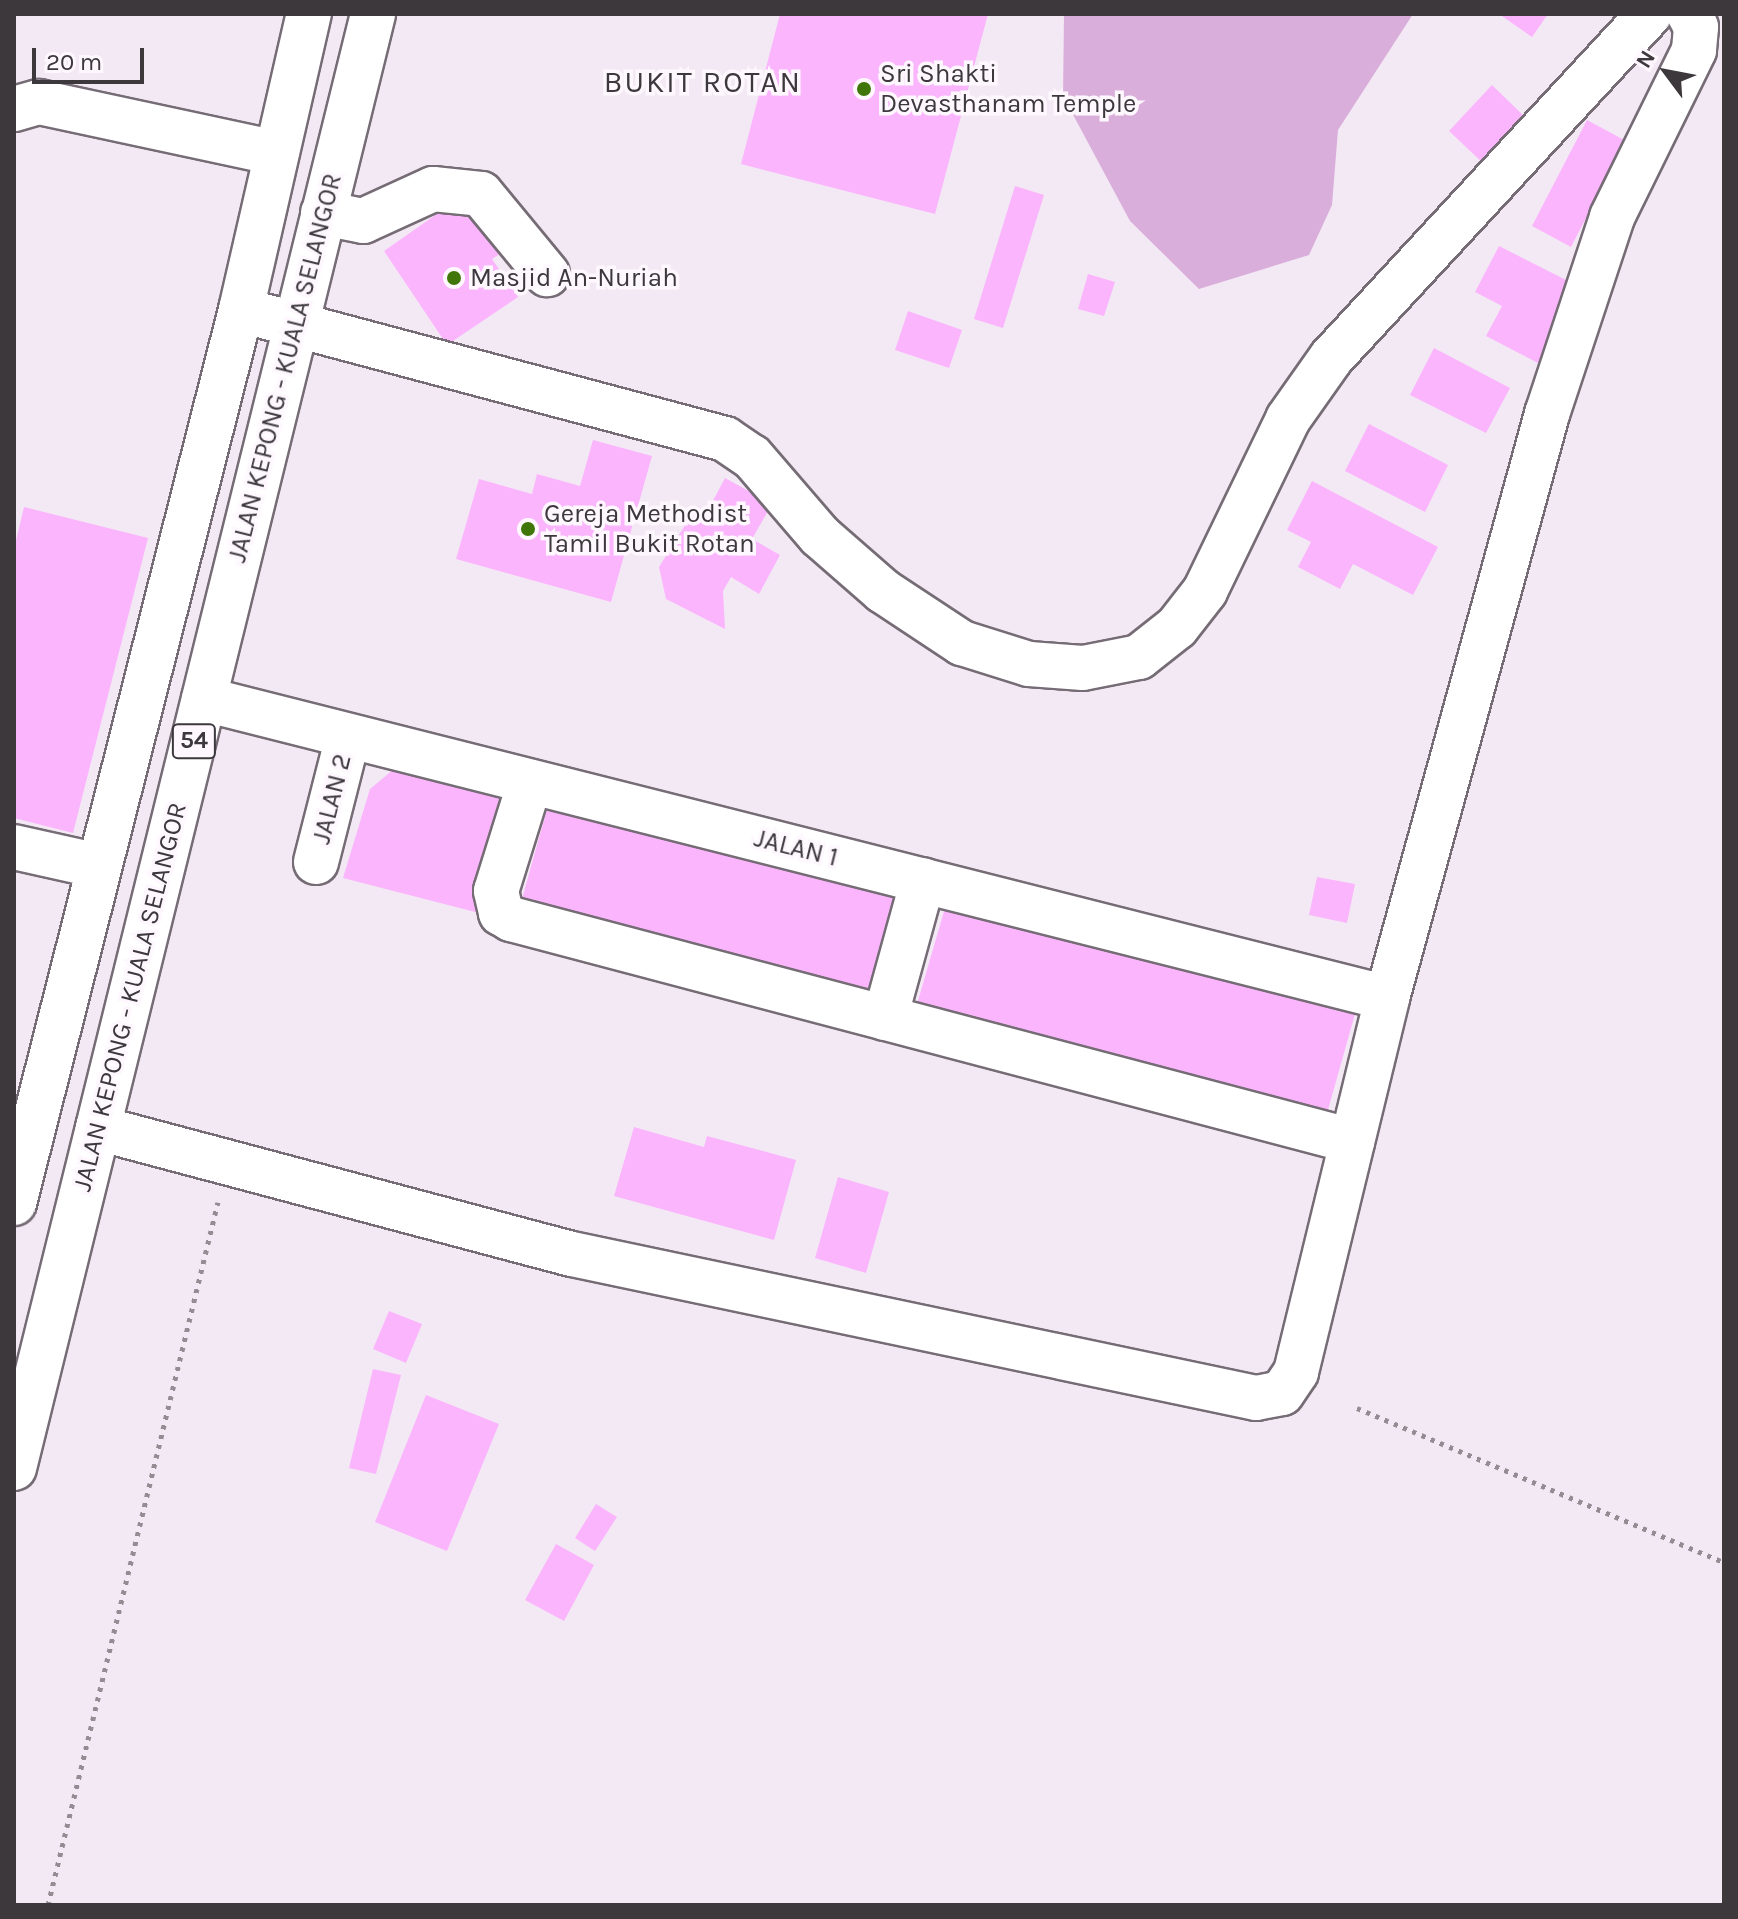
<!DOCTYPE html>
<style>
body{margin:0}
#map{position:relative;width:1738px;height:1919px;overflow:hidden;background:#f3e9f4;font-family:Karla,sans-serif}
div>[style]{position:absolute}
[style*='--x']{left:calc(var(--x)*1px);top:calc(var(--y)*1px);width:calc(var(--w)*1px);rotate:calc(var(--a)*1deg)}
.green>*{inset:0;background:#daaedb}
.building>*{inset:0;background:#fbb5fd}
.path>*{height:5px;margin-top:-2.5px;transform-origin:0;background:repeating-linear-gradient(90deg,#938c93 0 4px,transparent 0 10px)}
.roads{filter:drop-shadow(2px 0 #756c75) drop-shadow(-2px 0 #756c75) drop-shadow(0 2px #756c75) drop-shadow(0 -2px #756c75)}
.minor>*{height:44px;margin:-22px;padding:0 22px;transform-origin:22px;border-radius:22px;background:#fff}
.highway>*{height:44px;margin:-22px;padding:0 22px;transform-origin:22px;border-radius:22px;background:#fff}
.dots>*{width:22px;height:22px;translate:-50% -50%;box-sizing:border-box;border:4px solid #fef8fe;border-radius:50%}
span{translate:-50% -50%;white-space:nowrap;text-align:center;line-height:1.15;-webkit-text-stroke:7px #fef8fe;paint-order:stroke}
.shield-label span{padding:2px 6px;background:#fef8fe;border:2px solid;border-radius:6px;-webkit-text-stroke-width:0}
.shield-label{font-size:24px;color:#3c383c;font-weight:700}
.poi-label{font-size:26px;color:#3c383c}
.left{translate:0 -50%;text-align:left}
.street-label{font-size:26px;color:#3c383c}
.quarter-label{font-size:30px;color:#3c383c;letter-spacing:2px}
.frame{position:absolute;inset:0;border:16px solid #3c383c;pointer-events:none}
.north{position:absolute;left:1626px;top:32px;width:80px;height:80px;-webkit-text-stroke:6px #fef8fe;paint-order:stroke;rotate:302deg;font-size:22px;font-weight:700;line-height:32px;text-align:center;color:#3c383c}
.north::after{content:'';display:block;margin:auto;width:28px;height:36px;background:#3c383c;clip-path:polygon(50% 0,100% 100%,50% 72%,0 100%)}
.scale{position:absolute;left:32px;top:48px;width:112px;height:36px;box-sizing:border-box;border:4px solid #3c383c;border-top:0;padding-left:10px;font-size:24px;line-height:28px;white-space:nowrap;color:#3c383c;-webkit-text-stroke:6px #fef8fe;paint-order:stroke}
</style>
<div id="map">
<div class="green">
<div style="clip-path:polygon(1064px 14px,1413px 14px,1338px 130px,1332px 205px,1309px 255px,1199px 289px,1130px 221px,1063px 96px)"></div>
</div>
<div class="building">
<div style="clip-path:polygon(780px 14px,988px 14px,935px 214px,741px 164px)"></div>
<div style="clip-path:polygon(1499px 14px,1548px 14px,1532px 37px)"></div>
<div style="clip-path:polygon(1492px 85px,1527px 119px,1484px 164px,1449px 131px)"></div>
<div style="clip-path:polygon(1587px 120px,1626px 141px,1571px 247px,1532px 226px)"></div>
<div style="clip-path:polygon(1015px 186px,1044px 195px,1003px 328px,974px 319px)"></div>
<div style="clip-path:polygon(454px 202px,464px 216px,474px 210px,503px 252px,492px 259px,518px 297px,447px 345px,384px 251px)"></div>
<div style="clip-path:polygon(1499px 246px,1580px 287px,1540px 364px,1486px 336px,1502px 306px,1475px 292px)"></div>
<div style="clip-path:polygon(1088px 274px,1115px 282px,1104px 316px,1078px 309px)"></div>
<div style="clip-path:polygon(908px 311px,962px 330px,949px 368px,895px 350px)"></div>
<div style="clip-path:polygon(1434px 348px,1510px 388px,1486px 433px,1410px 395px)"></div>
<div style="clip-path:polygon(1369px 424px,1448px 465px,1425px 512px,1345px 471px)"></div>
<div style="clip-path:polygon(593px 440px,652px 456px,611px 602px,456px 559px,479px 479px,532px 494px,537px 474px,580px 486px)"></div>
<div style="clip-path:polygon(725px 478px,772px 504px,752px 539px,780px 555px,759px 594px,731px 577px,723px 591px,725px 629px,666px 599px,659px 567px,697px 506px,707px 512px)"></div>
<div style="clip-path:polygon(1312px 481px,1438px 547px,1413px 595px,1353px 564px,1340px 589px,1298px 567px,1311px 542px,1287px 530px)"></div>
<div style="clip-path:polygon(24px 507px,148px 538px,73px 833px,14px 818px,14px 549px)"></div>
<div style="clip-path:polygon(400px 764px,514px 797px,483px 914px,343px 878px,370px 789px)"></div>
<div style="clip-path:polygon(551px 795px,913px 896px,882px 1007px,520px 906px)"></div>
<div style="clip-path:polygon(1317px 877px,1355px 884px,1347px 923px,1309px 915px)"></div>
<div style="clip-path:polygon(947px 901px,1355px 1014px,1324px 1124px,915px 1011px)"></div>
<div style="clip-path:polygon(634px 1127px,704px 1147px,707px 1136px,796px 1160px,774px 1240px,614px 1196px)"></div>
<div style="clip-path:polygon(838px 1177px,889px 1192px,866px 1273px,815px 1258px)"></div>
<div style="clip-path:polygon(389px 1311px,422px 1324px,406px 1363px,373px 1349px)"></div>
<div style="clip-path:polygon(373px 1369px,401px 1375px,376px 1474px,349px 1468px)"></div>
<div style="clip-path:polygon(426px 1395px,499px 1424px,447px 1551px,375px 1522px)"></div>
<div style="clip-path:polygon(596px 1504px,617px 1517px,595px 1551px,575px 1538px)"></div>
<div style="clip-path:polygon(556px 1544px,594px 1565px,564px 1621px,525px 1600px)"></div>
</div>
<div class="path">
<div style="--x:1357;--y:1408;--w:398;--a:22.8"></div>
<div style="--x:48;--y:1905;--w:723;--a:-76.41"></div>
</div>
<div class="roads">
<div class="minor">
<div style="--x:14;--y:109;--w:26;--a:-16"></div>
<div style="--x:39;--y:102;--w:243;--a:12.1"></div>
<div style="--x:323;--y:213;--w:41;--a:11.3"></div>
<div style="--x:363;--y:221;--w:77;--a:-24.6"></div>
<div style="--x:433;--y:189;--w:48;--a:5.9"></div>
<div style="--x:481;--y:194;--w:104;--a:50.5"></div>
<div style="--x:241;--y:310;--w:501;--a:14.92"></div>
<div style="--x:725;--y:439;--w:32;--a:34"></div>
<div style="--x:752;--y:457;--w:104;--a:49.3"></div>
<div style="--x:820;--y:536;--w:84;--a:41.1"></div>
<div style="--x:883;--y:591;--w:95;--a:33.4"></div>
<div style="--x:962;--y:643;--w:70;--a:17.4"></div>
<div style="--x:1029;--y:664;--w:54;--a:4.2"></div>
<div style="--x:1083;--y:668;--w:57;--a:-11.1"></div>
<div style="--x:1139;--y:657;--w:48;--a:-38.3"></div>
<div style="--x:1177;--y:627;--w:46;--a:-52.1"></div>
<div style="--x:1205;--y:591;--w:191;--a:-64.2"></div>
<div style="--x:1288;--y:419;--w:75;--a:-54.8"></div>
<div style="--x:1331;--y:358;--w:469;--a:-47.2"></div>
<div style="--x:204;--y:699;--w:1220;--a:14.18"></div>
<div style="--x:530;--y:782;--w:114;--a:107.3"></div>
<div style="--x:496;--y:891;--w:23;--a:77"></div>
<div style="--x:501;--y:913;--w:12;--a:31"></div>
<div style="--x:511;--y:919;--w:870;--a:14.79"></div>
<div style="--x:14;--y:847;--w:87;--a:12.6"></div>
<div style="--x:316;--y:862;--w:130;--a:-75.7"></div>
<div style="--x:885;--y:1018;--w:143;--a:-74.6"></div>
<div style="--x:98;--y:1128;--w:490;--a:14.9"></div>
<div style="--x:572;--y:1254;--w:699;--a:11.89"></div>
<div style="--x:1256;--y:1398;--w:26;--a:-11"></div>
<div style="--x:1282;--y:1393;--w:25;--a:-56"></div>
<div style="--x:1296;--y:1372;--w:385;--a:-76.3"></div>
<div style="--x:1387;--y:998;--w:606;--a:-74.68"></div>
<div style="--x:1547;--y:414;--w:207;--a:-71.7"></div>
<div style="--x:1612;--y:217;--w:186;--a:-63.8"></div>
<div style="--x:1694;--y:50;--w:23;--a:-85"></div>
<div style="--x:1696;--y:27;--w:15;--a:-118"></div>
</div>
<div class="highway">
<div style="--x:14;--y:1203;--w:921;--a:-75.74"></div>
<div style="--x:241;--y:310;--w:304;--a:-77.1"></div>
<div style="--x:14;--y:1468;--w:1498;--a:-76.13"></div>
</div>
</div>
<div class="dots">
<div style="left:864px;top:89px;background:#3f7607"></div>
<div style="left:454px;top:278px;background:#3f7607"></div>
<div style="left:528px;top:529px;background:#3f7607"></div>
</div>
<div class="shield-label">
<span style="left:194px;top:741px">54</span>
</div>
<div class="poi-label">
<span class="left" style="left:880px;top:89px">Sri Shakti<br>Devasthanam Temple</span>
<span class="left" style="left:470px;top:278px">Masjid An-Nuriah</span>
<span class="left" style="left:544px;top:529px">Gereja Methodist<br>Tamil Bukit Rotan</span>
</div>
<div class="street-label">
<span style="left:285px;top:368px;rotate:-76deg">JALAN KEPONG - KUALA SELANGOR</span>
<span style="left:332px;top:799px;rotate:-76deg">JALAN 2</span>
<span style="left:796px;top:848px;rotate:14deg">JALAN 1</span>
<span style="left:130px;top:997px;rotate:-76deg">JALAN KEPONG - KUALA SELANGOR</span>
</div>
<div class="quarter-label">
<span style="left:703px;top:82px">BUKIT ROTAN</span>
</div>
<div class="frame"></div>
<div class="north">N</div>
<div class="scale">20 m</div>
</div>
